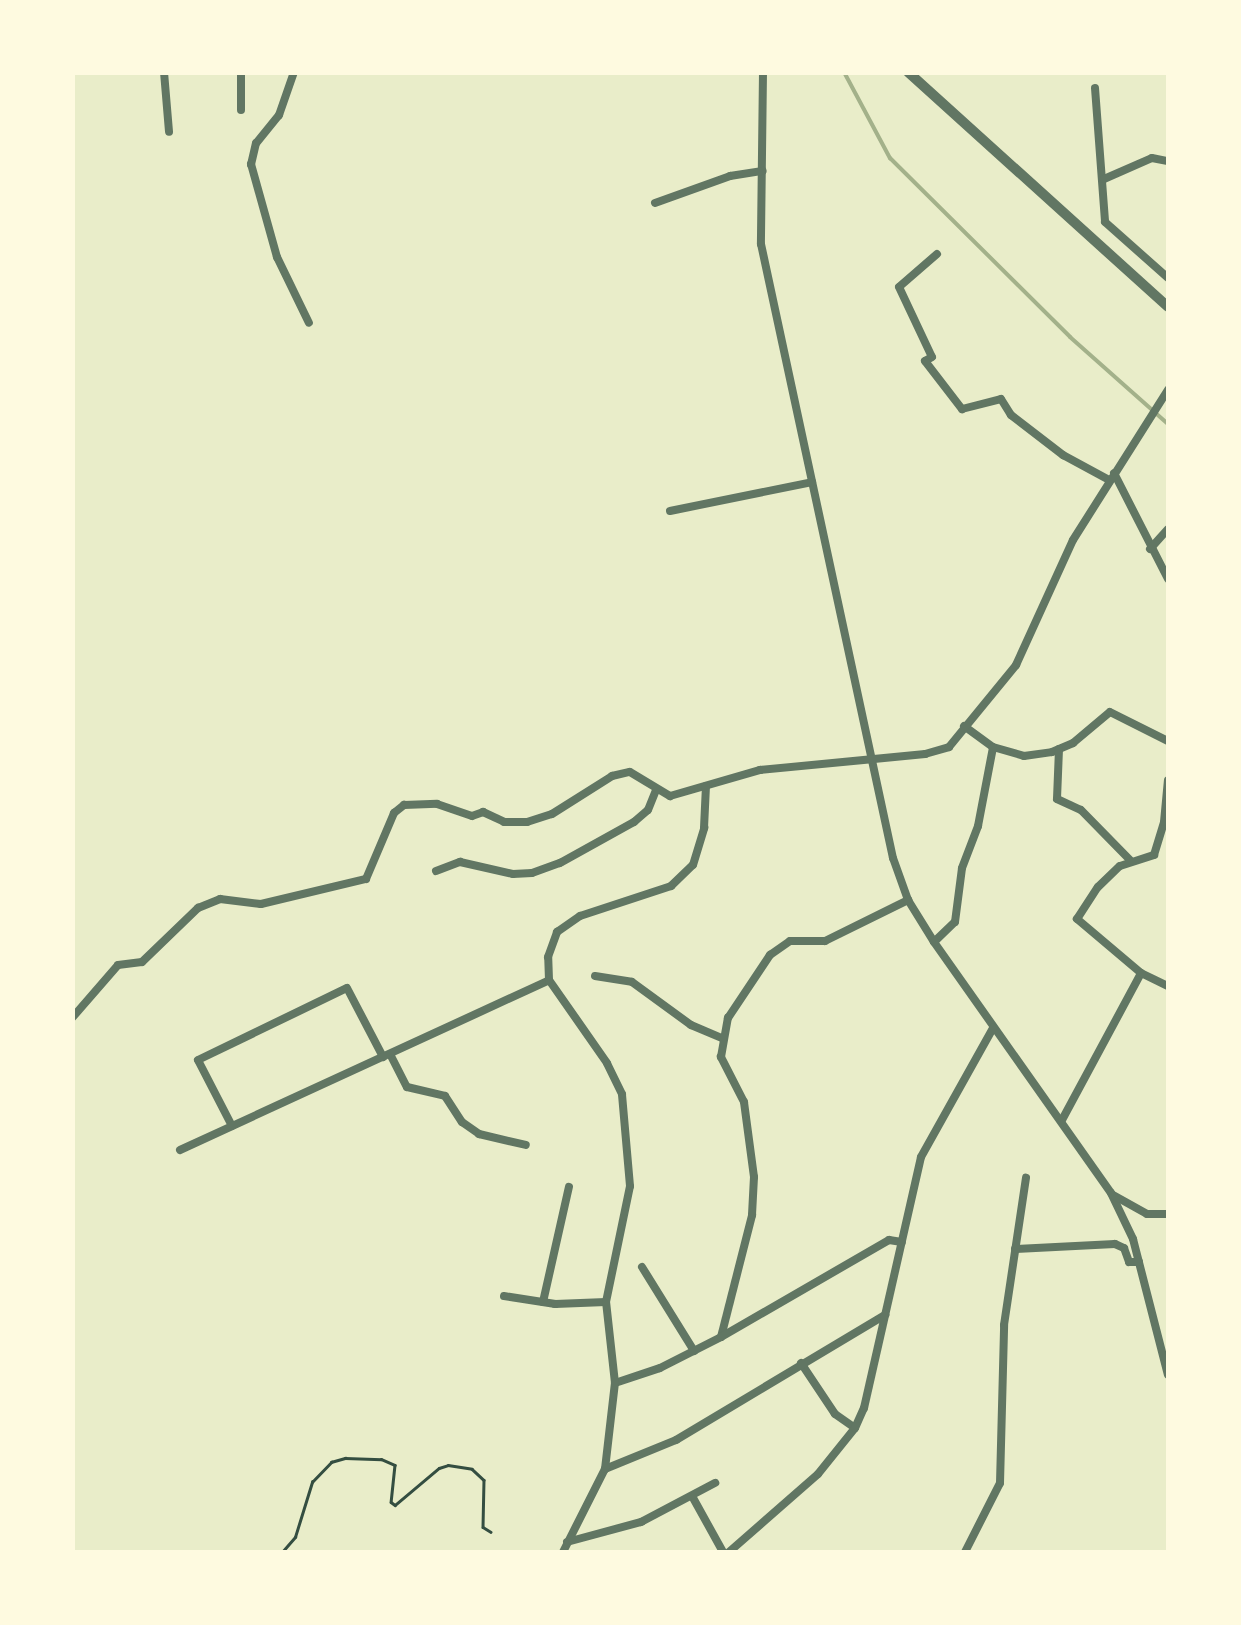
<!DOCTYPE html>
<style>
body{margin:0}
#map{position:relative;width:1241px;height:1625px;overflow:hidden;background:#e9edc9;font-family:Rubik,sans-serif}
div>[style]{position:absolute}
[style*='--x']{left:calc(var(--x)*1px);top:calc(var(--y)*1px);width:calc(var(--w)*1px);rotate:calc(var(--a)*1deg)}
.stream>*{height:4px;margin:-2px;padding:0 2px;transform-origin:2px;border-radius:2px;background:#a3b18a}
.path>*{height:2.5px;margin:-1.25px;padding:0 1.25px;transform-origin:1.25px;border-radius:1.25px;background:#344e41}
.minor>*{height:8px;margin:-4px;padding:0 4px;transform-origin:4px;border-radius:4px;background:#617663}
.tertiary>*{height:10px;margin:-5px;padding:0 5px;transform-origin:5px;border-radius:5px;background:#617663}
span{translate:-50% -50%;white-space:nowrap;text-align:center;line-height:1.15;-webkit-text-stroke:10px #fefae0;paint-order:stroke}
.frame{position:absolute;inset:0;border:75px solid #fefae0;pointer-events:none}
</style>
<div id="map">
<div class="stream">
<div style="--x:844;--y:72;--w:98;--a:61.9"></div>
<div style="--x:890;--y:158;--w:254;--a:44.8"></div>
<div style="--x:1070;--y:337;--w:131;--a:41.6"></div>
</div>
<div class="path">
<div style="--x:282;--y:1552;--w:20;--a:-49"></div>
<div style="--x:295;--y:1537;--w:58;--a:-72.8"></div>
<div style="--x:312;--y:1482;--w:28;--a:-46"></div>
<div style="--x:331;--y:1462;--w:15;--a:-16"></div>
<div style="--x:345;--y:1458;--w:36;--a:2"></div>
<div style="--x:381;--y:1459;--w:15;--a:23"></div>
<div style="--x:395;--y:1465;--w:37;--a:96"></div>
<div style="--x:391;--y:1502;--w:5;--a:37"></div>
<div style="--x:395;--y:1505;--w:57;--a:-40.1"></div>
<div style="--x:439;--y:1468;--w:9;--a:-18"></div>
<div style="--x:448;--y:1465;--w:24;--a:9"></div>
<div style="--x:472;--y:1469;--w:16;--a:43"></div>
<div style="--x:484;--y:1480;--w:47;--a:91.2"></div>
<div style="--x:483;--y:1527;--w:9;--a:32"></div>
</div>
<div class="minor">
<div style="--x:164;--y:72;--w:60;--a:85.2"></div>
<div style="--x:294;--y:72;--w:46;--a:109.2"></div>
<div style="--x:279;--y:115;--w:36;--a:129"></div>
<div style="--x:256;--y:143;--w:22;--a:103"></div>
<div style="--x:251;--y:164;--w:97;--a:74.4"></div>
<div style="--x:277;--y:257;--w:73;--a:64.1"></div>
<div style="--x:763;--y:72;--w:172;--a:90.7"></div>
<div style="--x:761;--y:244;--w:628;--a:77.87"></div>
<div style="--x:893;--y:858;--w:45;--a:70.3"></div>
<div style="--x:908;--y:900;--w:49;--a:58.2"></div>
<div style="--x:934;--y:942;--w:307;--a:54.8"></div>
<div style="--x:1111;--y:1193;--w:51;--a:64.4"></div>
<div style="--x:1133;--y:1239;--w:140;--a:75.6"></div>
<div style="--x:1095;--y:88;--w:134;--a:85.7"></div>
<div style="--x:1105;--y:222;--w:84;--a:41.6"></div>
<div style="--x:241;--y:110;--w:38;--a:-90"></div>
<div style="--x:1104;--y:179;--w:52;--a:-23.6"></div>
<div style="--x:1152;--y:158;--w:16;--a:11"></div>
<div style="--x:655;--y:203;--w:80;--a:-19.8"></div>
<div style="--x:730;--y:176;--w:33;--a:-9"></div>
<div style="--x:937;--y:254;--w:50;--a:139"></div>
<div style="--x:899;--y:287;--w:77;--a:64.8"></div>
<div style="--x:932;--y:357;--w:8;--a:150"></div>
<div style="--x:925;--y:361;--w:61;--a:52.4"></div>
<div style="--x:962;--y:409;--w:40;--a:-14.4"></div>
<div style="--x:1001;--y:399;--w:19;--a:58"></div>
<div style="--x:1011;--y:415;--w:66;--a:37.6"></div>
<div style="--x:1063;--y:455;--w:52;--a:28.5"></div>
<div style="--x:1114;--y:473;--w:119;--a:63"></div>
<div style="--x:670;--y:511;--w:145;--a:-11.5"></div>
<div style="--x:1150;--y:549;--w:27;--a:-48"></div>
<div style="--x:964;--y:726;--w:36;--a:36"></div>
<div style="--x:993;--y:747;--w:32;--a:16"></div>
<div style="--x:1024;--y:756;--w:28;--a:-8"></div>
<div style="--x:1052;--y:752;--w:23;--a:-23"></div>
<div style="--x:1073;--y:743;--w:48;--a:-40"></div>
<div style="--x:1110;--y:712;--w:65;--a:26.6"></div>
<div style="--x:1059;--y:749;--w:50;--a:92.3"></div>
<div style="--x:1057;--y:799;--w:26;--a:25"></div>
<div style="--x:1081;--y:810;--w:70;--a:45.6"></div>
<div style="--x:436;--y:871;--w:26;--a:-21"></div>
<div style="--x:460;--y:862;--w:54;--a:12.8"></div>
<div style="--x:513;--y:874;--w:19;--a:-3"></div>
<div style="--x:532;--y:873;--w:30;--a:-20"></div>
<div style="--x:560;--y:863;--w:85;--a:-29"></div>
<div style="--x:634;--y:822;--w:18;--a:-41"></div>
<div style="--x:648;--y:810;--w:22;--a:-68"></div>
<div style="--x:934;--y:942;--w:29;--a:-44"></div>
<div style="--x:955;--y:922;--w:54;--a:-82.6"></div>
<div style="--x:962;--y:868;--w:45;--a:-69.1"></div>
<div style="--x:978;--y:826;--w:80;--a:-79.2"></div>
<div style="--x:1141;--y:973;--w:84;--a:-139.8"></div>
<div style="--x:1077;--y:919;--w:38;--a:-57"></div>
<div style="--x:1098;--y:887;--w:30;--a:-44"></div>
<div style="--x:1120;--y:866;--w:36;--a:-18"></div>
<div style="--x:1154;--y:855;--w:34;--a:-73"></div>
<div style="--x:1164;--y:822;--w:42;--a:-84.6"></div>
<div style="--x:595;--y:976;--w:37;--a:9"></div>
<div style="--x:632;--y:982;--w:73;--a:36.1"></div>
<div style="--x:691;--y:1025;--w:33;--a:23"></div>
<div style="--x:72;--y:1018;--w:70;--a:-49"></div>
<div style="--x:118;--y:965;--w:24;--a:-7"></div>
<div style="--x:142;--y:962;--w:78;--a:-44"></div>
<div style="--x:198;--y:908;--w:24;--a:-22"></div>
<div style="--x:220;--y:899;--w:41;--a:7"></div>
<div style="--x:261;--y:904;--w:108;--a:-13.4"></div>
<div style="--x:366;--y:879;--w:72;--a:-67"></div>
<div style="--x:394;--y:813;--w:13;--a:-39"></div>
<div style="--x:404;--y:805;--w:33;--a:-2"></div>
<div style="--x:437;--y:804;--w:37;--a:19"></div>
<div style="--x:472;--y:816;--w:12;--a:-20"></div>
<div style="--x:483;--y:812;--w:23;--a:25"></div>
<div style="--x:504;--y:822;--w:23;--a:0"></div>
<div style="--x:527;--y:822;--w:26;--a:-18"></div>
<div style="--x:552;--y:814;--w:71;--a:-32.3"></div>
<div style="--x:612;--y:776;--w:18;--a:-13"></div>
<div style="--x:630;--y:772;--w:47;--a:31"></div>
<div style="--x:670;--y:796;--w:94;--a:-16.1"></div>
<div style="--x:760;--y:770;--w:166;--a:-5.5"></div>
<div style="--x:925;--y:754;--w:25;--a:-16"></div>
<div style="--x:949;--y:747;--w:106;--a:-50.7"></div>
<div style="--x:1016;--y:665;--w:137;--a:-65.5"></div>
<div style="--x:1073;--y:540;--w:178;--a:-57.7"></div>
<div style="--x:390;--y:1054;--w:37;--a:63"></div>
<div style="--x:407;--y:1087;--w:39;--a:13"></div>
<div style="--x:445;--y:1096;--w:31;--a:57"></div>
<div style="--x:462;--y:1122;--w:21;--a:35"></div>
<div style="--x:479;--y:1134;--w:48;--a:13.2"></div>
<div style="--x:1062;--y:1120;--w:167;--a:-61.7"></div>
<div style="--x:1141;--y:973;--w:30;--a:26"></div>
<div style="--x:232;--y:1126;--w:74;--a:-117.3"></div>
<div style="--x:198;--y:1060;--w:165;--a:-25.8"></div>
<div style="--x:347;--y:988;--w:78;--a:62.4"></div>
<div style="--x:180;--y:1150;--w:406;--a:-24.7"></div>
<div style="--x:1113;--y:1195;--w:39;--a:29"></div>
<div style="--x:1147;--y:1214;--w:21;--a:0"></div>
<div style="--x:1015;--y:1249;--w:100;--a:-2.9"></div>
<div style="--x:1115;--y:1244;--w:10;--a:24"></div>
<div style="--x:1124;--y:1248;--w:15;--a:70"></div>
<div style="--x:1129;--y:1262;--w:10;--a:0"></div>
<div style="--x:642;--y:1267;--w:99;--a:58.2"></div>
<div style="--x:504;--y:1296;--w:52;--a:8.9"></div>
<div style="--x:555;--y:1304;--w:51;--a:-2.2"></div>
<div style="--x:543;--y:1302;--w:118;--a:-77.3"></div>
<div style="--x:721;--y:1337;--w:126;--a:-75.7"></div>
<div style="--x:752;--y:1215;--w:38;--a:-87"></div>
<div style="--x:754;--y:1177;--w:76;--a:-97.6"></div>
<div style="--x:744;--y:1102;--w:51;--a:-117.1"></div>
<div style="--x:721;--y:1057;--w:40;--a:-80"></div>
<div style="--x:728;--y:1018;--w:76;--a:-56.3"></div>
<div style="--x:770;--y:955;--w:24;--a:-35"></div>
<div style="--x:790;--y:941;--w:35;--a:0"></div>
<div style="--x:825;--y:941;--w:93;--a:-26.3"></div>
<div style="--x:801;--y:1363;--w:61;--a:56.3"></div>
<div style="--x:835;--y:1414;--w:24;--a:35"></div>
<div style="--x:615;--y:1383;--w:47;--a:-18.4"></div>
<div style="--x:660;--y:1368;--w:68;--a:-26.9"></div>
<div style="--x:721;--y:1337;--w:194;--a:-30"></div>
<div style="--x:889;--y:1240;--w:13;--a:9"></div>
<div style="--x:605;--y:1469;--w:77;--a:-22.2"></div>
<div style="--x:676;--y:1440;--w:244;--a:-30.9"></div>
<div style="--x:692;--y:1496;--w:64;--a:61"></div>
<div style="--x:567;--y:1542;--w:77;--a:-15.1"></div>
<div style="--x:641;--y:1522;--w:84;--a:-27.8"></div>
<div style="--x:563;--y:1552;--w:93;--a:-63.2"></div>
<div style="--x:605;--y:1469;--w:87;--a:-83.4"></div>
<div style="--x:615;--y:1383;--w:81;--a:-96.3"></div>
<div style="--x:606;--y:1302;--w:118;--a:-78.3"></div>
<div style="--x:630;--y:1186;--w:92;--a:-95"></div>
<div style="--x:622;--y:1094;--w:34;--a:-116"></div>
<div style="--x:607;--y:1063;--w:101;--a:-124.9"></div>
<div style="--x:549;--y:980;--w:23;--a:-92"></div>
<div style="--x:548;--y:957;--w:27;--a:-70"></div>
<div style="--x:557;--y:932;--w:28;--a:-35"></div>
<div style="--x:580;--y:916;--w:96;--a:-18.2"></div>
<div style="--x:671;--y:886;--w:30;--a:-44"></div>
<div style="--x:693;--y:865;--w:39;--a:-73"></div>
<div style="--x:704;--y:828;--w:42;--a:-87.3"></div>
<div style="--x:729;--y:1552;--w:118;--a:-41.2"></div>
<div style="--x:818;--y:1474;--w:59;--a:-51.2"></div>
<div style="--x:855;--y:1428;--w:22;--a:-66"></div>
<div style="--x:864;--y:1408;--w:257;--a:-77.2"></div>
<div style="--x:921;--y:1157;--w:148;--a:-60.8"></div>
<div style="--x:965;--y:1552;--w:77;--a:-63.1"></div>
<div style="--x:1000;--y:1483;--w:158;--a:-88.5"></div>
<div style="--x:1004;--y:1325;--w:149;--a:-81.5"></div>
</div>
<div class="tertiary">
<div style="--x:908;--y:72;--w:350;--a:42.1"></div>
</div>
<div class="frame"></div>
</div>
